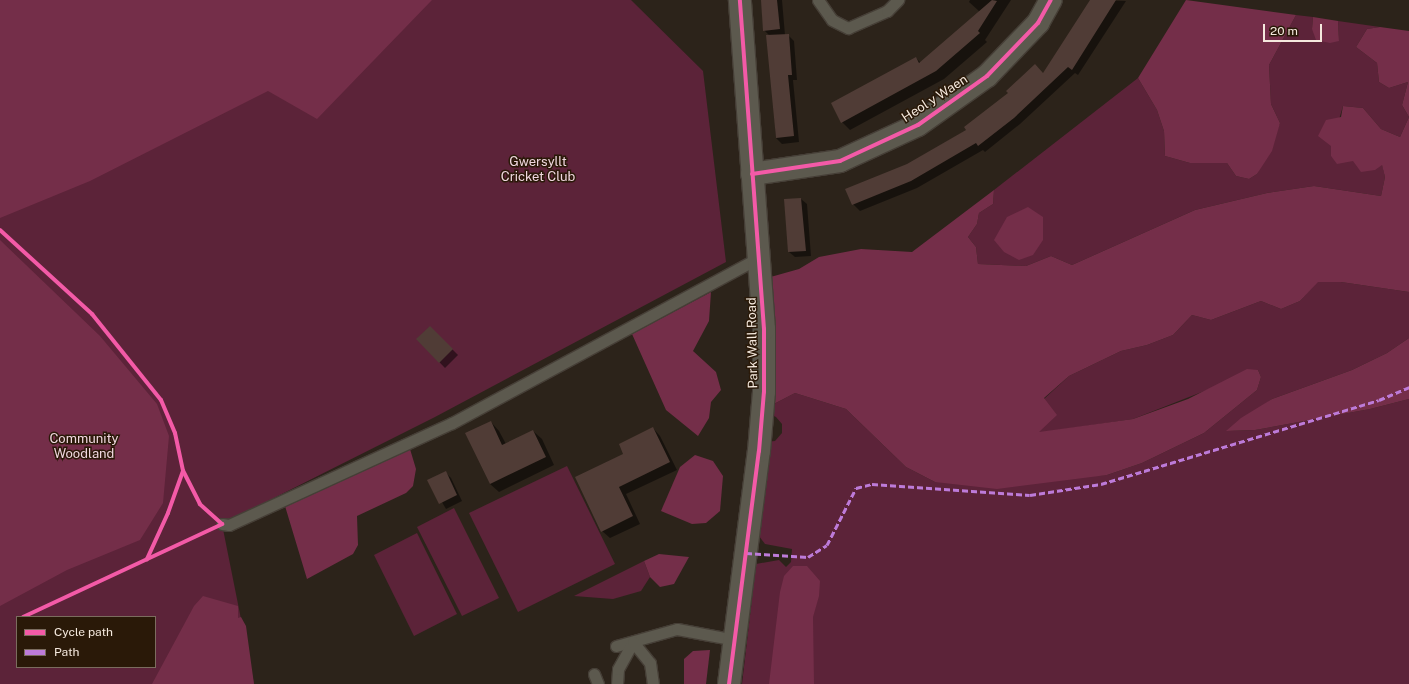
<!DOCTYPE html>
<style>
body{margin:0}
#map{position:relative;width:1409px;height:684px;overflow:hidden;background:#2c231a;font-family:"Public Sans",sans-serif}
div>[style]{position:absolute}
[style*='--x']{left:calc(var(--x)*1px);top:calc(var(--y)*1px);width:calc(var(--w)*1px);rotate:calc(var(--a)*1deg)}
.green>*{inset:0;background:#5c2339}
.forest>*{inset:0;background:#742e49}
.shadow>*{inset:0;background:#0007}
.building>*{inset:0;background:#503c36}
.roads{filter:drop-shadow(1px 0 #463f37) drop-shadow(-1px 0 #463f37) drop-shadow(0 1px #463f37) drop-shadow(0 -1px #463f37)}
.service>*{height:11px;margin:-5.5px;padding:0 5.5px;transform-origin:5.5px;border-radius:5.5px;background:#5c594e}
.minor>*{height:22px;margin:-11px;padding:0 11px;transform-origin:11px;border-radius:11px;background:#5c594e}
.tertiary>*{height:22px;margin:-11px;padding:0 11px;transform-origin:11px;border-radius:11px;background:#5c594e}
.quiet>*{height:3px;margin-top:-1.5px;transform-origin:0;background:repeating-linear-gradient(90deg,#bd7bd9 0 6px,transparent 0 9px)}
.cycleway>*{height:4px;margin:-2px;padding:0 2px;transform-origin:2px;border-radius:2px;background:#f35aa7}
span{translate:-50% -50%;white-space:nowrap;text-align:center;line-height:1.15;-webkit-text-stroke:3px #2a1908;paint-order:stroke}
.street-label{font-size:13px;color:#f5e9de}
.park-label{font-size:13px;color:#f0d7df}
.legend{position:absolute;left:16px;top:616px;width:140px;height:52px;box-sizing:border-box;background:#2a1908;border:1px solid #7b6c5e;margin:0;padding:5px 7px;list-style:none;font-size:12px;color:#f5e9de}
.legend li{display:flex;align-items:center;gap:8px;height:20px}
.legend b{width:20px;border:1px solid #7b6c5e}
.scale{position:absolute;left:1263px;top:24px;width:59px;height:18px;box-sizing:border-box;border:2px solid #f5e9de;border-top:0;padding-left:5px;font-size:12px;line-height:14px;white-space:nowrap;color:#f5e9de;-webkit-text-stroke:3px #2a1908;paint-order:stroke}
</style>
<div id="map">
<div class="green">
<div style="clip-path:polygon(evenodd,0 0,631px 0,703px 71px,726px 262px,435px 417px,222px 524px,254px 684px,0 684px,0 0,17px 617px,155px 617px,155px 667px,17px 667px,17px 617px)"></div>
<div style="clip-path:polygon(1296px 15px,1313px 17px,1312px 29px,1339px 41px,1338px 21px,1380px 27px,1367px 29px,1356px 47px,1377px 63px,1379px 82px,1389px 88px,1408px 82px,1402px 105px,1409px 117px,1400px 137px,1381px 129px,1363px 108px,1343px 106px,1331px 146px,1331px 156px,1382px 164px,1385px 177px,1381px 196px,1314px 186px,1267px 193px,1195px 210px,1072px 265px,1051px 256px,1026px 266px,978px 264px,976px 247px,968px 237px,977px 224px,979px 213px,993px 204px,994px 190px,1138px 78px,1157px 110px,1164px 131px,1165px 156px,1190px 163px,1227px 163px,1236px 176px,1249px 179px,1257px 174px,1280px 123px,1271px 104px,1269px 65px)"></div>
<div style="clip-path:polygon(1317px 282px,1341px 282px,1409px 292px,1409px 338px,1387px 353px,1352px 370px,1272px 399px,1227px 431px,1255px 430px,1370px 409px,1409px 399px,1409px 684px,742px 684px,756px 564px,779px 560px,786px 567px,791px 562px,792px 549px,765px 544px,759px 536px,766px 466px,765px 442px,775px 441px,782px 433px,782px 424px,776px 417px,767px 413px,768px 407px,795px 393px,846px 409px,906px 467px,935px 482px,1107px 475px,1142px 463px,1204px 433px,1257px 390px,1261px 377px,1258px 370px,1133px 419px,1038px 433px,1044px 399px,1069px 376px,1121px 351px,1147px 345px,1173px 335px,1192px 315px,1211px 320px,1261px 301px,1281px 309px,1300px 301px)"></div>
<div style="clip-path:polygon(567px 466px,615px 564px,518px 612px,469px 513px)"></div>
<div style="clip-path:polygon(454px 508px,499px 598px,462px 616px,417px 527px)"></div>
<div style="clip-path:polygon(417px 533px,457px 614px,414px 636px,374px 555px)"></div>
<div style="clip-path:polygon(644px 561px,650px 577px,641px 591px,613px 599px,574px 596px)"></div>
</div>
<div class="forest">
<div style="clip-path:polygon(0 0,432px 0,317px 119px,268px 91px,90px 181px,0 218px)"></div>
<div style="clip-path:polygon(1186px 0,1296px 15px,1269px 65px,1271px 104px,1280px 123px,1272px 151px,1257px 174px,1249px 179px,1236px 176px,1227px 163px,1190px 163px,1165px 156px,1164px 131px,1157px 110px,1138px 78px)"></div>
<div style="clip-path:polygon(1313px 17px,1338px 21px,1339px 41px,1330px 43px,1316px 40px,1312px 29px)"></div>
<div style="clip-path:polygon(1380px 27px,1409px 31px,1409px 292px,1341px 282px,1318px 282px,1300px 301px,1281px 309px,1261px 301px,1211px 320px,1192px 315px,1173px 335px,1147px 345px,1121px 351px,1069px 376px,1044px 398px,1057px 415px,1039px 432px,1133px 419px,1188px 399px,1247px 369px,1258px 370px,1261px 377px,1257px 390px,1204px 433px,1142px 463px,1107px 475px,997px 489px,935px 482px,906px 467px,846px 409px,795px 393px,768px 407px,767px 278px,799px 269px,819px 257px,861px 249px,912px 252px,994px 190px,993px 204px,979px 213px,977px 224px,968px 237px,976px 247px,978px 264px,1026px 266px,1051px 256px,1072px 265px,1195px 210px,1267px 193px,1314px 186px,1381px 196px,1385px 177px,1382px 165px,1375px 170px,1361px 172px,1353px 161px,1337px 164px,1331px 156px,1331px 146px,1318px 136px,1326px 120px,1341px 117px,1343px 106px,1363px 108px,1381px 129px,1400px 137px,1409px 117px,1402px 105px,1408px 82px,1389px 88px,1379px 82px,1377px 63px,1356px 47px,1367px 29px)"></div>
<div style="clip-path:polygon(1028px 207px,1043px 217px,1043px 240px,1033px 255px,1019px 260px,1004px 252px,994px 240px,1007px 217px)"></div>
<div style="clip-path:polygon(0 240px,100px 336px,157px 404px,169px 436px,163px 503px,140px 540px,67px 570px,0 606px)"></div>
<div style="clip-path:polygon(711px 292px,709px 321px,693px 351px,716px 372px,721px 390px,711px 402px,709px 418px,698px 436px,666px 410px,632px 334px)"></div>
<div style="clip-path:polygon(1409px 338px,1409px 399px,1370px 409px,1255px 430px,1226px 431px,1241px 418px,1272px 399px,1352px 370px,1387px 353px)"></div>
<div style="clip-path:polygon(410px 449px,416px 469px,413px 486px,406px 493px,357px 516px,358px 545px,353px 554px,307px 579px,285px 506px)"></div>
<div style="clip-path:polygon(695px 455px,713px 461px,723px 476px,720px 511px,706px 523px,692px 524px,661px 511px,680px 467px)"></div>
<div style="clip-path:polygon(659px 554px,689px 557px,674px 584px,660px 587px,650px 577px,644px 561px)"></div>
<div style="clip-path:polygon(793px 566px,807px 566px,820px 581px,819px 596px,813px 617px,814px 684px,769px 684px,780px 592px,784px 576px)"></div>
<div style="clip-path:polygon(203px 596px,238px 606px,238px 618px,241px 617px,246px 626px,254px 684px,152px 684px,194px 606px)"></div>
<div style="clip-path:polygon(710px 650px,706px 684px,684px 684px,684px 659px,693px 651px)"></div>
</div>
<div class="shadow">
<div style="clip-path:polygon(762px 0,782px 0,785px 35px,788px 35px,794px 41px,797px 80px,793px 80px,799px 142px,782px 144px,776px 138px,770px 36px,764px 30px)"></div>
<div style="clip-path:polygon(970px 0,1011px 0,985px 40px,987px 42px,944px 79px,850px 130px,842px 122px,916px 58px,921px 63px,980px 12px,969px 2px)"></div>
<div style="clip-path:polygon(1091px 0,1126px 1px,1078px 75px,1075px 73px,1020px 124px,985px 152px,983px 150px,917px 188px,860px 211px,853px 204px,907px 165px,967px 130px,1043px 74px)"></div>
<div style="clip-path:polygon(801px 199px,807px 204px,811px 256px,795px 257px,789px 252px)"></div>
<div style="clip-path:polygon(430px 327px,458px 355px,445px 368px,417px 339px)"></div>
<div style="clip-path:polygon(491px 422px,499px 431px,506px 444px,533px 431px,542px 439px,554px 465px,499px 492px,490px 484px)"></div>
<div style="clip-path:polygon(653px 428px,660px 436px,677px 470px,626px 494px,640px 524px,610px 538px,602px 531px,625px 454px)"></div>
<div style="clip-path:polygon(445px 472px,451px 478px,462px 501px,446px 509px,429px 480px)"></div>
</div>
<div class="building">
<div style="clip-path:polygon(761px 0,777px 0,780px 29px,763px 31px)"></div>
<div style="clip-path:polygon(992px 0,997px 1px,978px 31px,980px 33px,936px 71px,841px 123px,831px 103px,916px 57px,919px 63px)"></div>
<div style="clip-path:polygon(1090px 0,1116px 0,1072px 70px,1068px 67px,1014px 118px,978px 146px,976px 143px,911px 181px,852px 205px,845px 189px,907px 164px,966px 130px,964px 127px,1008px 93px,1006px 91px,1035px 64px,1043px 73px)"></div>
<div style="clip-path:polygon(789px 34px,792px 75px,788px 75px,794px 136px,776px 138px,766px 35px)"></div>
<div style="clip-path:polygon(801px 198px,806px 251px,788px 252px,784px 199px)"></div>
<div style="clip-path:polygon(430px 326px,453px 349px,439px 363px,416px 339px)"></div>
<div style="clip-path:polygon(491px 421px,502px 445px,533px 430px,546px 457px,490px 484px,465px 433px)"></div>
<div style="clip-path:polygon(653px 427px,670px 462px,619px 487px,633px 516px,601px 532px,575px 477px,623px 454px,619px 444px)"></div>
<div style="clip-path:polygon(446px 471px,457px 495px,439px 504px,427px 480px)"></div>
</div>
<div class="roads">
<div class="service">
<div style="--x:818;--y:0;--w:24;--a:55"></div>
<div style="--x:832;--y:20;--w:18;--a:27"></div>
<div style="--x:848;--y:28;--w:43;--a:-23.6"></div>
<div style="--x:887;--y:11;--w:16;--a:-45"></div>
<div style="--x:222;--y:524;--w:7;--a:8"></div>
<div style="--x:229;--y:525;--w:245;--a:-24.6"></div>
<div style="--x:452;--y:423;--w:349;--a:-28.3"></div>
<div style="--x:616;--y:646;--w:63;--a:-15.6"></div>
<div style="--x:677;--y:629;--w:59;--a:10.7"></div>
<div style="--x:594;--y:674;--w:11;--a:68"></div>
<div style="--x:617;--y:684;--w:15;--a:-86"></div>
<div style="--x:618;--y:669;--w:31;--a:-61"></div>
<div style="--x:633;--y:642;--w:27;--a:51"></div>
<div style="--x:650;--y:663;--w:21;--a:82"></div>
</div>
<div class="minor">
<div style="--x:752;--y:174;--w:89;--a:-8.4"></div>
<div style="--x:840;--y:161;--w:86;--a:-24.8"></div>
<div style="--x:918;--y:125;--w:85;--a:-35.4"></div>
<div style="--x:987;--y:76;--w:74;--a:-46.1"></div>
<div style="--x:1038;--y:23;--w:26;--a:-61"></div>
</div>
<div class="tertiary">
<div style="--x:729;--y:684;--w:235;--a:-82.7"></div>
<div style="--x:759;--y:451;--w:59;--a:-85.2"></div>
<div style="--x:764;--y:392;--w:63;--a:-90"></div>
<div style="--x:764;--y:329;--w:330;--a:-94.2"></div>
</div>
</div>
<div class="quiet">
<div style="--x:746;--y:553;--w:62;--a:3.7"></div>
<div style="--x:808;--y:557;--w:22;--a:-32"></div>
<div style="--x:827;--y:545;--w:64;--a:-63"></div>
<div style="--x:856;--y:488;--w:16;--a:-14"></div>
<div style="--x:872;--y:484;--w:158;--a:4"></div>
<div style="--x:1030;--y:495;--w:72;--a:-8.8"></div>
<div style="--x:1101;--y:484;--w:290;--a:-16.8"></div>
<div style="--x:1379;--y:400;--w:33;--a:-23"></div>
</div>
<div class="cycleway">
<div style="--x:752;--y:174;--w:89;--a:-8.4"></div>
<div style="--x:840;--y:161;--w:86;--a:-24.8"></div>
<div style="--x:918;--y:125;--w:85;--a:-35.4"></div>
<div style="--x:987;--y:76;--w:74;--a:-46.1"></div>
<div style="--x:1038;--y:23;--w:26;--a:-61"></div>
<div style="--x:0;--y:230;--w:125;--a:42.4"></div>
<div style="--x:92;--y:314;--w:110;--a:51.3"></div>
<div style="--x:161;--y:400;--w:36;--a:67"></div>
<div style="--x:175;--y:433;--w:39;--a:78"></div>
<div style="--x:23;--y:617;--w:220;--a:-25"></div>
<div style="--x:222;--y:524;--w:30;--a:-138"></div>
<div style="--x:200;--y:504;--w:37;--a:-117"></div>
<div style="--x:183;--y:471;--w:45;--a:109.7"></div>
<div style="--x:168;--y:513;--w:51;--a:114.5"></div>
<div style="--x:729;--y:684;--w:235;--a:-82.7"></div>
<div style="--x:759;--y:451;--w:59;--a:-85.2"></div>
<div style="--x:764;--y:392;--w:63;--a:-90"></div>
<div style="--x:764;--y:329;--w:330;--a:-94.2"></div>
</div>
<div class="street-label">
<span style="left:935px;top:99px;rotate:-33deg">Heol y Waen</span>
<span style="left:753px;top:343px;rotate:-91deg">Park Wall Road</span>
</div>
<div class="park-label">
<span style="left:538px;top:170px">Gwersyllt<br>Cricket Club</span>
<span style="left:84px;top:447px">Community<br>Woodland</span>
</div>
<ul class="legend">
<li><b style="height:5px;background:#f35aa7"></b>Cycle path</li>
<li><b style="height:5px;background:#bd7bd9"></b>Path</li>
</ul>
<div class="scale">20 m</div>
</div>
